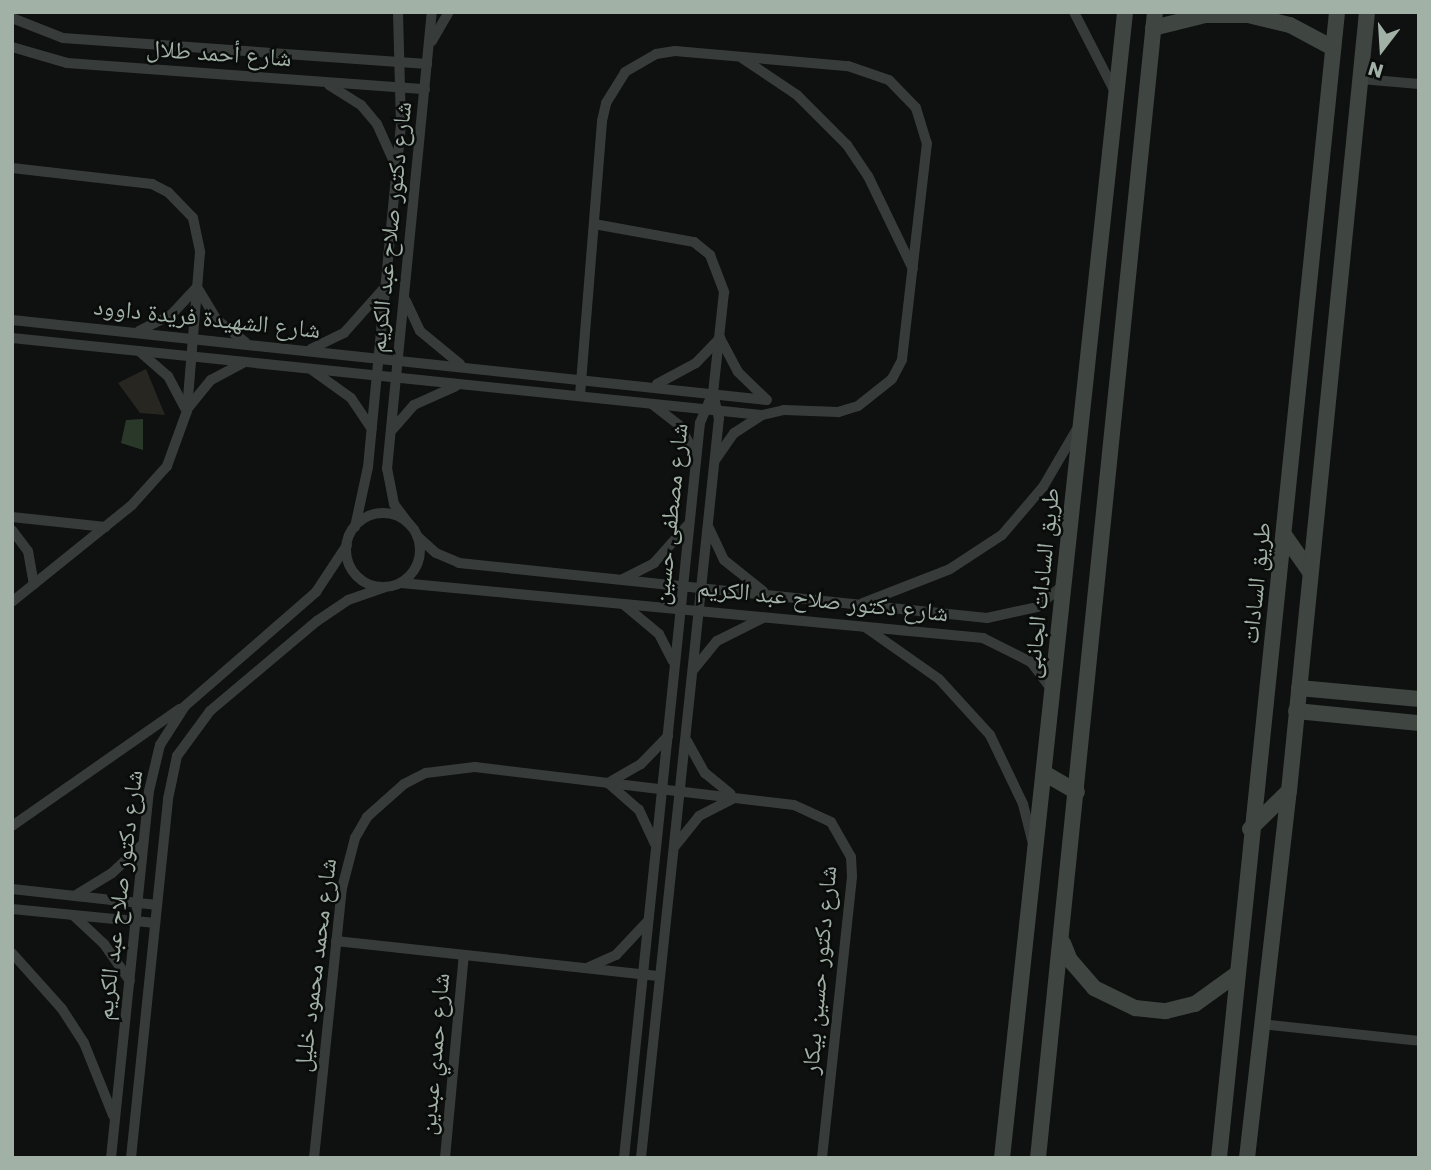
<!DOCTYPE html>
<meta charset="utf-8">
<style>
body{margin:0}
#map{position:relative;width:1431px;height:1170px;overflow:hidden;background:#0f1010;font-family:Poppins,"Noto Naskh Arabic",sans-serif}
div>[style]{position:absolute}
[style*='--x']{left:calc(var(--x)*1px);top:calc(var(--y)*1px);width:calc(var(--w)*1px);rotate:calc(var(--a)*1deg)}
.green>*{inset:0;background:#282620}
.water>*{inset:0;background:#2a382a}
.street>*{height:10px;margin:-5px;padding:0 5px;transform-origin:5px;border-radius:5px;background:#373c3a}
.street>.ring{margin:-5px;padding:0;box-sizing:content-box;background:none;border:10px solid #373c3a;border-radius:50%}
.secondary>*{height:16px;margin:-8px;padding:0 8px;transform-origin:8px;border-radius:8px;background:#3f4541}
span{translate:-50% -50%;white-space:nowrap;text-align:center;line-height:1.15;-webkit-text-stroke:5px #0a0b0b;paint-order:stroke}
.street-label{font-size:24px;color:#a1b1a6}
.frame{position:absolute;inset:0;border:14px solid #a1b1a6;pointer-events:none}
.north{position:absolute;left:1347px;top:14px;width:70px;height:70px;-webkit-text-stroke:5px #0a0b0b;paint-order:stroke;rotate:197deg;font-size:19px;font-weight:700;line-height:28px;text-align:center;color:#a1b1a6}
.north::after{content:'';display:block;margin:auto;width:24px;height:32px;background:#a1b1a6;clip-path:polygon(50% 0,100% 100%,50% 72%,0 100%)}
</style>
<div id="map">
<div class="green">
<div style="clip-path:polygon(146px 369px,165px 415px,140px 413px,118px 383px)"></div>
</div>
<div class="water">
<div style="clip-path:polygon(143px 419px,143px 450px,121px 443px,126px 420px)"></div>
</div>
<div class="street">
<div style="--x:1074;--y:12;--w:88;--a:62.9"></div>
<div style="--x:12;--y:18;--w:55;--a:21.4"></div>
<div style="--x:63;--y:38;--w:365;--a:4.1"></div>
<div style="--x:432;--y:41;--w:34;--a:-60"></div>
<div style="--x:12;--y:47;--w:57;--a:16.2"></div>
<div style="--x:67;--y:63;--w:359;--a:4.2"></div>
<div style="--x:742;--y:58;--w:66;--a:33.9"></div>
<div style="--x:797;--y:95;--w:71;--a:45"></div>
<div style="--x:847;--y:145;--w:37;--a:56"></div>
<div style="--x:868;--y:176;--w:103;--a:64.2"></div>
<div style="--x:1361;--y:79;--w:58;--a:4.9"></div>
<div style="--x:329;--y:85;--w:38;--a:32"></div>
<div style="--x:361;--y:105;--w:25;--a:50"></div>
<div style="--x:377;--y:124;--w:44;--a:65.8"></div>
<div style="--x:12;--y:168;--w:141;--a:6.5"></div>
<div style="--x:152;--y:184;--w:18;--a:27"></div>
<div style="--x:168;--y:192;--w:36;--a:46"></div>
<div style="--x:193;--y:218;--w:35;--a:78"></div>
<div style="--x:200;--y:252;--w:160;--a:94.7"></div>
<div style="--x:187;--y:411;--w:59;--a:110"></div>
<div style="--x:167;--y:466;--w:52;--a:131.9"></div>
<div style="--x:132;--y:505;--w:154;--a:141.1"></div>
<div style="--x:594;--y:224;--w:102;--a:10.2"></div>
<div style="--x:694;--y:242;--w:21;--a:39"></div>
<div style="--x:710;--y:255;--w:40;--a:69"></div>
<div style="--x:724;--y:292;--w:102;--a:96.2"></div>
<div style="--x:713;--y:393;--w:26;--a:77"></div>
<div style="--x:719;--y:418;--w:744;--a:96.02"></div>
<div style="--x:406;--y:301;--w:33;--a:65"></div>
<div style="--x:420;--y:331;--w:52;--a:39.5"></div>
<div style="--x:12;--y:320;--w:759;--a:6.05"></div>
<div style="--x:139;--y:331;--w:36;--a:-27"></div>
<div style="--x:171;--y:315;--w:38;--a:-47"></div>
<div style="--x:197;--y:287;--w:39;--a:59"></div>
<div style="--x:217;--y:320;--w:36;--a:38"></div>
<div style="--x:12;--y:338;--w:753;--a:5.87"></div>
<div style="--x:311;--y:349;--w:37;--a:-26"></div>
<div style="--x:344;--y:333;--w:62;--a:-48.3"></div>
<div style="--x:139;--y:351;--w:38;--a:41"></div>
<div style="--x:168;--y:376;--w:36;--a:62"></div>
<div style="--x:312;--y:370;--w:48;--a:35.7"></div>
<div style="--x:351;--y:398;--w:37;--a:56"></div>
<div style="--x:657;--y:384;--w:44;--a:-28.3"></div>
<div style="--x:696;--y:363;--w:35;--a:-46"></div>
<div style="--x:720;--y:338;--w:38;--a:62"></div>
<div style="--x:738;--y:372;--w:40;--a:44"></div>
<div style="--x:580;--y:395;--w:275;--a:-85.4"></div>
<div style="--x:602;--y:121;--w:18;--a:-77"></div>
<div style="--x:606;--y:103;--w:36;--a:-58"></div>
<div style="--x:625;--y:72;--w:36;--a:-30"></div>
<div style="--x:656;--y:54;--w:19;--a:-9"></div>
<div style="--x:675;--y:51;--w:174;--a:5"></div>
<div style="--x:848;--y:66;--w:43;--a:18.9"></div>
<div style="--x:889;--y:80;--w:39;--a:46"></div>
<div style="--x:916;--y:108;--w:37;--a:73"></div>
<div style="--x:927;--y:143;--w:218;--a:96.6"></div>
<div style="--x:902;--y:360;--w:21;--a:118"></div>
<div style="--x:892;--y:379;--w:43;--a:141.5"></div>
<div style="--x:858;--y:406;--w:21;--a:163"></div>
<div style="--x:838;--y:412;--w:54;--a:-177.9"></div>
<div style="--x:784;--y:410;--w:23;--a:167"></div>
<div style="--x:762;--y:415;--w:33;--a:147"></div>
<div style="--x:734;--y:433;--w:33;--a:125"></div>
<div style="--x:652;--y:404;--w:34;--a:38"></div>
<div style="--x:679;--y:425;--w:33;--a:61"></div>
<div style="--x:188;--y:408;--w:36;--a:-51"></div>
<div style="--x:211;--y:380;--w:38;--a:-28"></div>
<div style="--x:393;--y:429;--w:32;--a:-49"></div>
<div style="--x:414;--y:405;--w:46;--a:-24.3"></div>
<div class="ring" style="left:346px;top:513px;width:64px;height:64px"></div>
<div style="--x:12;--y:517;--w:94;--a:6.1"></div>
<div style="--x:409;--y:524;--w:25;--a:-127"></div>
<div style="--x:394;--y:504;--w:36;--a:-101"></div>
<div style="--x:387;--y:469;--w:459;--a:-84.4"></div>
<div style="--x:355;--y:527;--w:61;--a:-77.8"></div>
<div style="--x:368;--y:467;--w:343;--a:-84.5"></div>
<div style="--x:401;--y:126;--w:114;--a:-91.5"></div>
<div style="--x:709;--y:528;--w:35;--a:65"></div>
<div style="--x:724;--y:560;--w:50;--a:38.5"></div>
<div style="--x:12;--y:530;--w:26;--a:53"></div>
<div style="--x:28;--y:551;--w:34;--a:80"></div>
<div style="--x:417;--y:536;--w:25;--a:42"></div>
<div style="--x:436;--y:553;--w:25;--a:23"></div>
<div style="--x:459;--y:563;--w:531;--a:5.95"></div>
<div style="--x:987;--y:618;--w:51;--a:-12.4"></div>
<div style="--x:1037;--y:607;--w:33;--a:-40"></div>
<div style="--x:623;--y:579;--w:35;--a:-27"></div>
<div style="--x:654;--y:563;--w:50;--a:-48.3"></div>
<div style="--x:401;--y:583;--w:585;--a:5.4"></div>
<div style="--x:983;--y:638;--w:54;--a:26.6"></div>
<div style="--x:1031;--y:662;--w:34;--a:53"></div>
<div style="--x:863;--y:603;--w:93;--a:-21.3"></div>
<div style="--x:950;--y:569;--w:62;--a:-33.2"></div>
<div style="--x:1002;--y:535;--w:63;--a:-49.5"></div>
<div style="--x:1043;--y:487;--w:69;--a:-59.7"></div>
<div style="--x:623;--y:604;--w:47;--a:39.8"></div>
<div style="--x:659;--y:634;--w:30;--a:63"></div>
<div style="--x:865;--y:627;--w:90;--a:35.1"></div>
<div style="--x:939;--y:679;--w:76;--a:47.7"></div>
<div style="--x:990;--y:735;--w:76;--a:64.4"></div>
<div style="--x:1023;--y:804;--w:38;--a:76"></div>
<div style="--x:694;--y:669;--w:36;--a:-51"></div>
<div style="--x:717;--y:641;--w:51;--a:-26.6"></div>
<div style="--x:687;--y:741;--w:37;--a:61"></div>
<div style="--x:705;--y:773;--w:33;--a:39"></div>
<div style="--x:12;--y:826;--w:205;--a:-34.9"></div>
<div style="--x:655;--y:844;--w:38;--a:-115"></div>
<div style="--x:639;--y:810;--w:41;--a:-138.9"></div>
<div style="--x:608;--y:783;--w:38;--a:-30"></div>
<div style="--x:641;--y:764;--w:39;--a:-46"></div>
<div style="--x:675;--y:846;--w:38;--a:-51"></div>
<div style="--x:699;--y:816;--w:39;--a:-27"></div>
<div style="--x:12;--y:889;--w:146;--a:6.3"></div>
<div style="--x:76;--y:895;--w:42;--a:-31.4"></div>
<div style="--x:112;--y:873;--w:42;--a:-43.1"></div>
<div style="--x:12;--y:909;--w:144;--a:5.6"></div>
<div style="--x:73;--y:915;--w:42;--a:43.1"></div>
<div style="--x:104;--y:944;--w:45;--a:54.9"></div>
<div style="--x:336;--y:941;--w:326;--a:6.2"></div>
<div style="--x:12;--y:953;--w:75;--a:48.2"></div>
<div style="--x:62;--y:1009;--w:40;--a:57.1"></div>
<div style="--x:84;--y:1043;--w:78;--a:68.1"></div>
<div style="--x:589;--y:967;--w:30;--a:-24"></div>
<div style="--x:616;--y:955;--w:45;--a:-46.8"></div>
<div style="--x:1261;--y:1024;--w:159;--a:6.1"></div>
<div style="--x:111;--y:1158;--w:369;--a:-84.1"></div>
<div style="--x:149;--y:791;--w:47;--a:-76.6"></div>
<div style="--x:160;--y:745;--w:46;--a:-57.3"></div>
<div style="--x:185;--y:706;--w:174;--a:-41"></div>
<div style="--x:316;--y:592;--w:56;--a:-56.6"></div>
<div style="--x:131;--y:1158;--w:361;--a:-84.1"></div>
<div style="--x:168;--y:799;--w:44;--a:-78.2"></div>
<div style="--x:177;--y:756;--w:56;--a:-53.7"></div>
<div style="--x:210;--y:711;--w:140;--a:-40.1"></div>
<div style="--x:317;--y:621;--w:37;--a:-34"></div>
<div style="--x:348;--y:600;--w:39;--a:-19"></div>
<div style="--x:314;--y:1158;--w:271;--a:-84.1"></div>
<div style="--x:342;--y:888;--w:52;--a:-75.4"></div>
<div style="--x:355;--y:838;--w:24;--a:-60"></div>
<div style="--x:367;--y:817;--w:50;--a:-41.7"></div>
<div style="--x:404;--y:784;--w:25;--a:-27"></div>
<div style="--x:426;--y:773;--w:49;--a:-7"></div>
<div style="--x:475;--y:767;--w:321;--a:6.8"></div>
<div style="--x:794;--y:805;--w:41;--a:24.7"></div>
<div style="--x:831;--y:822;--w:40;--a:60.3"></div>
<div style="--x:851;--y:857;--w:20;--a:87"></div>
<div style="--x:852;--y:877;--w:283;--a:96.1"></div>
<div style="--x:445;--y:1158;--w:204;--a:-84.7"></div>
<div style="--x:624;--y:1158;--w:739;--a:-84.1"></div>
<div style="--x:700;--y:423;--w:33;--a:-67"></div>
</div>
<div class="secondary">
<div style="--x:1153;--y:28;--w:54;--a:-14"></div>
<div style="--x:1205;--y:15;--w:43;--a:0"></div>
<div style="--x:1248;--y:15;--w:43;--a:13.4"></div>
<div style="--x:1290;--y:25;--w:49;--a:28.1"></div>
<div style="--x:1285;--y:536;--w:44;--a:55.2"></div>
<div style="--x:1299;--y:688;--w:121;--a:5.2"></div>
<div style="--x:1296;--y:711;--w:124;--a:5.6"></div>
<div style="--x:1044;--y:773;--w:38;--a:30"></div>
<div style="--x:1250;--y:829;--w:54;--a:-44.3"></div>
<div style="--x:1063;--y:943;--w:18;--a:68"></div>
<div style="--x:1070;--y:960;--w:37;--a:49"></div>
<div style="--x:1094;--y:988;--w:46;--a:26"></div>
<div style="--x:1135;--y:1008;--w:31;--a:6"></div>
<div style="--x:1166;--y:1011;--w:30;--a:-14"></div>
<div style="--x:1195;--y:1004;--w:53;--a:-35.8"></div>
<div style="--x:1002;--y:1158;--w:1153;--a:-83.87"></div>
<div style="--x:1038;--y:1158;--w:1152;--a:-84.17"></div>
<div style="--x:1219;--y:1158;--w:1152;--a:-84.12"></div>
<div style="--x:1247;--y:1158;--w:369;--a:-83.5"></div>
<div style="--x:1289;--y:791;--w:783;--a:-84.28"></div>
</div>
<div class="street-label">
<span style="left:219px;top:53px;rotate:4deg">شارع أحمد طلال</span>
<span style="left:390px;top:227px;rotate:-84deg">شارع دكتور صلاح عبد الكريم</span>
<span style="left:207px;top:318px;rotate:6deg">شارع الشهيدة فريدة داوود</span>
<span style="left:670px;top:514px;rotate:-84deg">شارع مصطفى حسين</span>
<span style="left:1041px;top:583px;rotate:-84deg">طريق السادات الجانبى</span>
<span style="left:1256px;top:583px;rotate:-84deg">طريق السادات</span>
<span style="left:823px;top:600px;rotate:6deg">شارع دكتور صلاح عبد الكريم</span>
<span style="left:119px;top:895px;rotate:-83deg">شارع دكتور صلاح عبد الكريم</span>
<span style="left:315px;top:965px;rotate:-83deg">شارع محمد محمود خليل</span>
<span style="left:819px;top:970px;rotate:-85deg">شارع دكتور حسين بيكار</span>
<span style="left:434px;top:1054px;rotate:-85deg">شارع حمدي عبدين</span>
</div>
<div class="frame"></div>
<div class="north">N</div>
</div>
